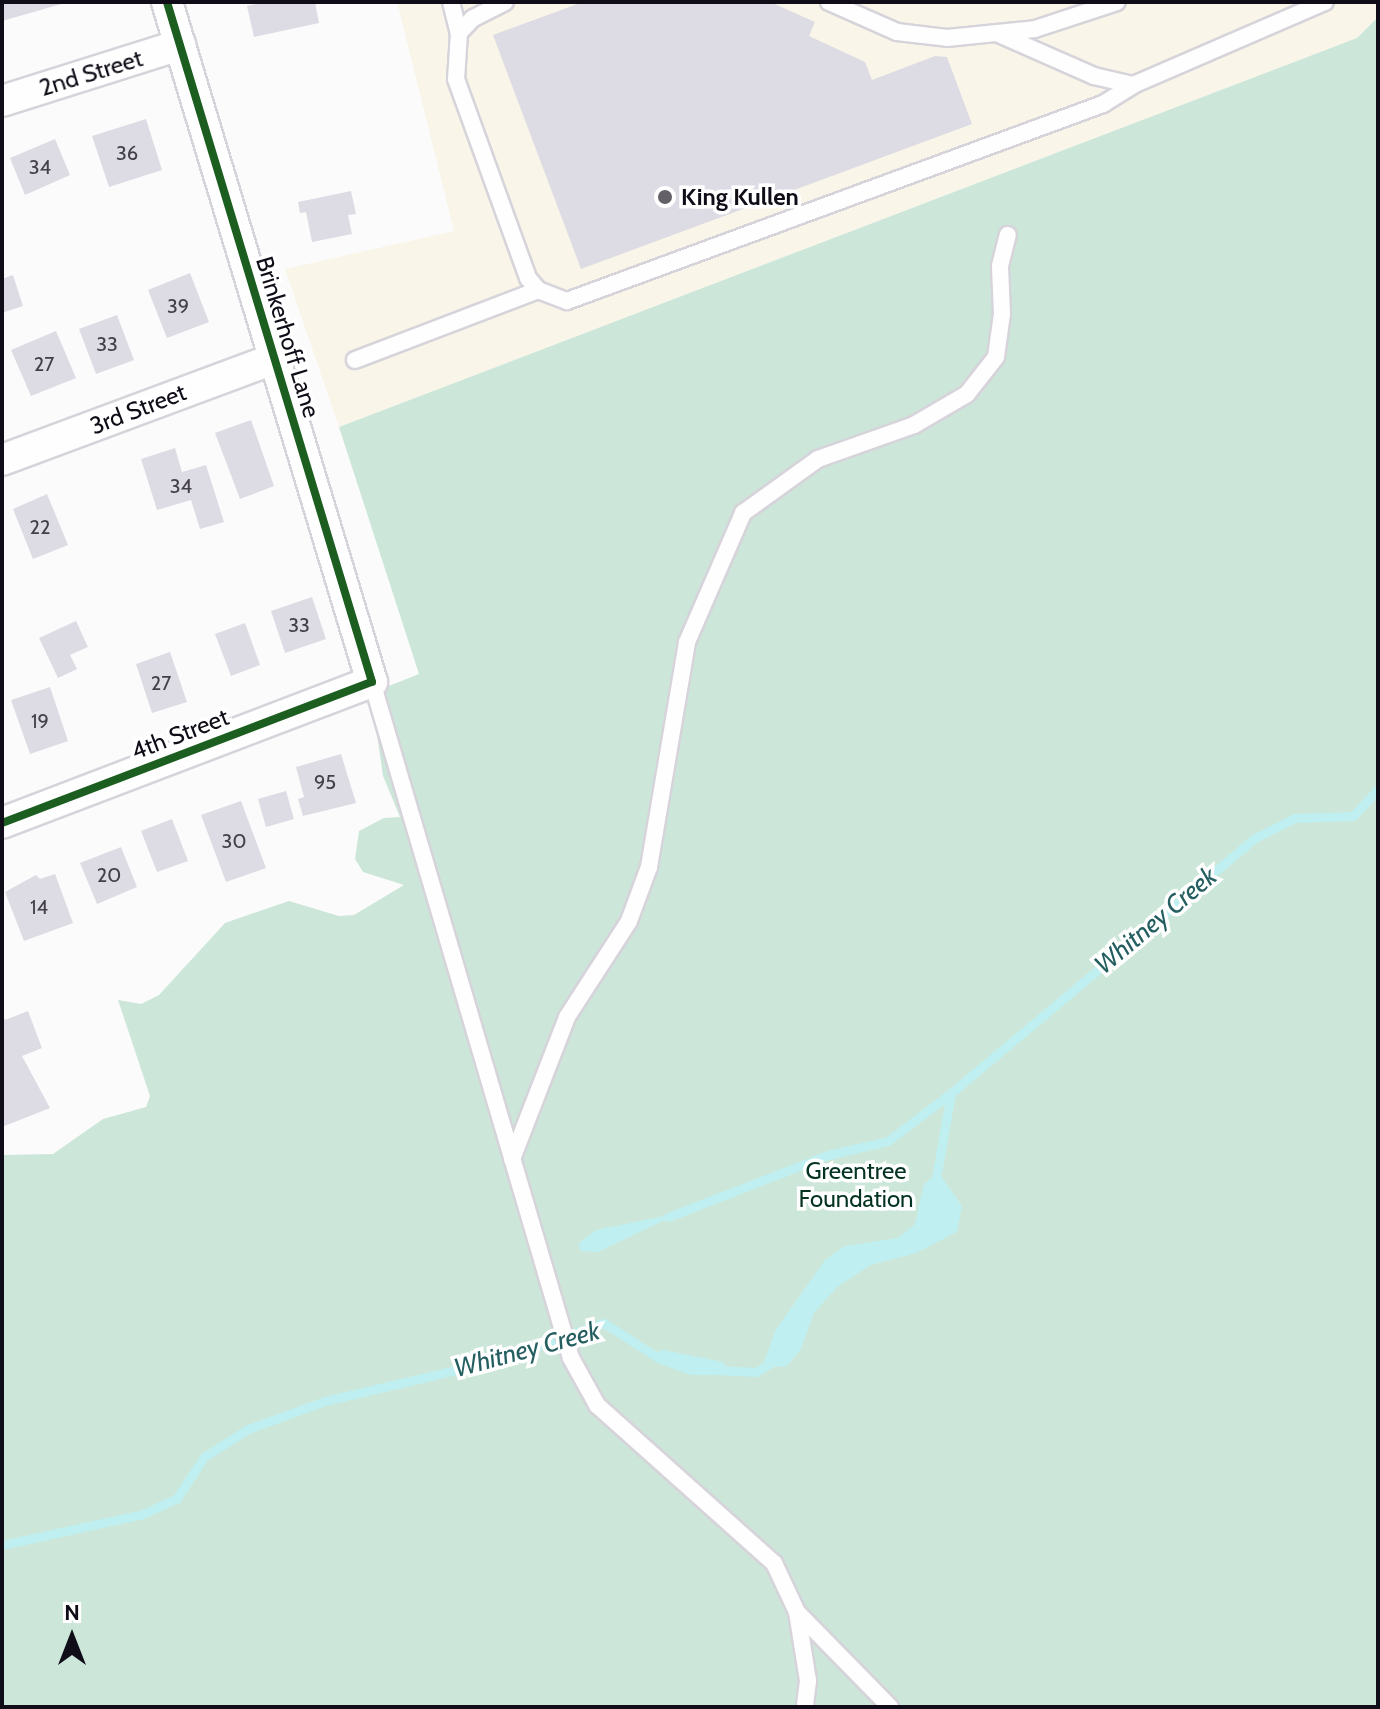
<!DOCTYPE html>
<style>
body{margin:0}
#map{position:relative;width:1380px;height:1709px;overflow:hidden;background:#fbfbfb;font-family:Cabin,sans-serif}
div>[style]{position:absolute}
[style*='--x']{left:calc(var(--x)*1px);top:calc(var(--y)*1px);width:calc(var(--w)*1px);rotate:calc(var(--a)*1deg)}
.commercial>*{inset:0;background:#faf5e9}
.green>*{inset:0;background:#cce7d9}
.water>*{inset:0;background:#bfeff0}
.stream>*{height:9px;margin:-4.5px;padding:0 4.5px;transform-origin:4.5px;border-radius:4.5px;background:#bfeff0}
.building>*{inset:0;background:#dddbe4}
.roads{filter:drop-shadow(2px 0 #d6d4da) drop-shadow(-2px 0 #d6d4da) drop-shadow(0 2px #d6d4da) drop-shadow(0 -2px #d6d4da)}
.lane>*{height:16px;margin:-8px;padding:0 8px;transform-origin:8px;border-radius:8px;background:#fefefe}
.street>*{height:30px;margin:-15px;padding:0 15px;transform-origin:15px;border-radius:15px;background:#fefefe}
.cycleway>*{height:8px;margin:-4px;padding:0 4px;transform-origin:4px;border-radius:4px;background:#1b5e20}
.dots>*{width:22px;height:22px;translate:-50% -50%;box-sizing:border-box;border:4px solid #fff;border-radius:50%}
span{translate:-50% -50%;white-space:nowrap;text-align:center;line-height:1.15;-webkit-text-stroke:7px #fff;paint-order:stroke}
.number-label{font-size:20px;color:#44404b}
.number-label span{-webkit-text-stroke-width:0}
.street-label{font-size:24px;color:#110d18}
.poi-label{font-size:24px;color:#110d18;font-weight:700}
.left{translate:0 -50%;text-align:left}
.park-label{font-size:24px;color:#043321}
.water-label{font-size:26px;color:#245e60;font-style:italic}
.frame{position:absolute;inset:0;border:4px solid #110d18;pointer-events:none}
.north{position:absolute;left:32px;top:1597px;width:80px;height:80px;-webkit-text-stroke:6px #fff;paint-order:stroke;rotate:0deg;font-size:22px;font-weight:700;line-height:32px;text-align:center;color:#110d18}
.north::after{content:'';display:block;margin:auto;width:28px;height:36px;background:#110d18;clip-path:polygon(50% 0,100% 100%,50% 72%,0 100%)}
</style>
<div id="map">
<div class="commercial">
<div style="clip-path:polygon(397px 2px,1378px 2px,1378px 17px,1357px 38px,339px 427px,285px 269px,454px 231px)"></div>
</div>
<div class="green">
<div style="clip-path:polygon(1378px 17px,1378px 1707px,2px 1707px,2px 1155px,53px 1154px,103px 1119px,146px 1107px,150px 1096px,118px 1000px,141px 1004px,159px 995px,225px 923px,289px 901px,339px 916px,354px 915px,404px 885px,363px 872px,355px 859px,359px 831px,384px 818px,400px 817px,383px 776px,371px 693px,419px 674px,339px 427px,1357px 38px)"></div>
</div>
<div class="water">
<div style="clip-path:polygon(938px 1172px,962px 1206px,957px 1232px,916px 1253px,871px 1265px,837px 1287px,814px 1313px,801px 1349px,787px 1366px,762px 1368px,775px 1331px,825px 1260px,845px 1246px,898px 1238px,915px 1224px,924px 1184px)"></div>
<div style="clip-path:polygon(679px 1213px,598px 1252px,580px 1251px,579px 1243px,596px 1230px)"></div>
<div style="clip-path:polygon(663px 1350px,723px 1362px,732px 1375px,690px 1375px,661px 1364px,652px 1354px)"></div>
</div>
<div class="stream">
<div style="--x:935;--y:1184;--w:92;--a:-80"></div>
<div style="--x:951;--y:1093;--w:397;--a:-40"></div>
<div style="--x:1255;--y:838;--w:45;--a:-26.6"></div>
<div style="--x:1295;--y:818;--w:58;--a:-2"></div>
<div style="--x:1353;--y:816;--w:37;--a:-47"></div>
<div style="--x:668;--y:1217;--w:172;--a:-21.2"></div>
<div style="--x:828;--y:1155;--w:62;--a:-13.1"></div>
<div style="--x:888;--y:1141;--w:79;--a:-37.3"></div>
<div style="--x:718;--y:1370;--w:38;--a:3"></div>
<div style="--x:756;--y:1372;--w:19;--a:-32"></div>
<div style="--x:2;--y:1545;--w:144;--a:-12.4"></div>
<div style="--x:143;--y:1514;--w:38;--a:-25"></div>
<div style="--x:177;--y:1498;--w:49;--a:-56.6"></div>
<div style="--x:204;--y:1457;--w:52;--a:-32.5"></div>
<div style="--x:248;--y:1429;--w:82;--a:-20"></div>
<div style="--x:325;--y:1401;--w:170;--a:-13.3"></div>
<div style="--x:490;--y:1362;--w:120;--a:-18.9"></div>
<div style="--x:604;--y:1323;--w:67;--a:32.7"></div>
</div>
<div class="building">
<div style="clip-path:polygon(2px 2px,65px 2px,65px 3px,2px 21px)"></div>
<div style="clip-path:polygon(265px 2px,315px 2px,319px 23px,254px 37px,247px 6px)"></div>
<div style="clip-path:polygon(583px 2px,770px 2px,815px 22px,809px 36px,865px 62px,872px 80px,935px 56px,947px 57px,972px 124px,581px 269px,493px 35px)"></div>
<div style="clip-path:polygon(146px 119px,162px 170px,109px 187px,92px 136px)"></div>
<div style="clip-path:polygon(55px 139px,70px 175px,25px 195px,10px 158px)"></div>
<div style="clip-path:polygon(351px 191px,356px 214px,348px 215px,352px 234px,312px 242px,306px 212px,300px 213px,298px 202px)"></div>
<div style="clip-path:polygon(190px 273px,209px 322px,167px 338px,148px 290px)"></div>
<div style="clip-path:polygon(13px 275px,23px 306px,2px 313px,2px 279px)"></div>
<div style="clip-path:polygon(117px 315px,134px 360px,96px 374px,79px 329px)"></div>
<div style="clip-path:polygon(56px 331px,76px 378px,31px 396px,11px 350px)"></div>
<div style="clip-path:polygon(251px 420px,274px 486px,240px 499px,215px 433px)"></div>
<div style="clip-path:polygon(175px 448px,182px 472px,206px 465px,224px 522px,200px 529px,191px 500px,157px 510px,141px 459px)"></div>
<div style="clip-path:polygon(47px 494px,68px 545px,33px 559px,13px 509px)"></div>
<div style="clip-path:polygon(312px 597px,326px 639px,285px 653px,271px 611px)"></div>
<div style="clip-path:polygon(76px 621px,88px 647px,70px 655px,77px 669px,58px 678px,39px 638px)"></div>
<div style="clip-path:polygon(245px 623px,260px 665px,231px 676px,215px 634px)"></div>
<div style="clip-path:polygon(170px 652px,187px 702px,152px 713px,136px 664px)"></div>
<div style="clip-path:polygon(50px 687px,68px 741px,30px 754px,11px 700px)"></div>
<div style="clip-path:polygon(341px 754px,356px 803px,303px 816px,298px 799px,304px 797px,296px 767px)"></div>
<div style="clip-path:polygon(286px 791px,294px 819px,266px 827px,258px 799px)"></div>
<div style="clip-path:polygon(241px 801px,266px 868px,226px 882px,201px 815px)"></div>
<div style="clip-path:polygon(172px 819px,188px 861px,157px 872px,141px 831px)"></div>
<div style="clip-path:polygon(121px 847px,137px 887px,97px 904px,80px 863px)"></div>
<div style="clip-path:polygon(55px 874px,73px 923px,24px 941px,5px 892px,36px 875px,40px 879px)"></div>
<div style="clip-path:polygon(28px 1011px,42px 1048px,22px 1056px,50px 1108px,2px 1127px,2px 1014px,5px 1020px)"></div>
</div>
<div class="roads">
<div class="lane">
<div style="--x:451;--y:2;--w:32;--a:76"></div>
<div style="--x:505;--y:2;--w:36;--a:153"></div>
<div style="--x:473;--y:18;--w:21;--a:133"></div>
<div style="--x:459;--y:33;--w:46;--a:93.7"></div>
<div style="--x:456;--y:79;--w:212;--a:70.1"></div>
<div style="--x:528;--y:278;--w:16;--a:50"></div>
<div style="--x:538;--y:290;--w:31;--a:21"></div>
<div style="--x:567;--y:301;--w:571;--a:-20.18"></div>
<div style="--x:1103;--y:104;--w:36;--a:-32"></div>
<div style="--x:829;--y:2;--w:74;--a:23.8"></div>
<div style="--x:897;--y:32;--w:50;--a:6.8"></div>
<div style="--x:947;--y:38;--w:88;--a:-5.8"></div>
<div style="--x:1035;--y:29;--w:86;--a:-18.2"></div>
<div style="--x:1001;--y:35;--w:102;--a:23.8"></div>
<div style="--x:1094;--y:76;--w:40;--a:13"></div>
<div style="--x:1133;--y:85;--w:209;--a:-23.4"></div>
<div style="--x:355;--y:360;--w:196;--a:-20.9"></div>
<div style="--x:372;--y:682;--w:705;--a:73.6"></div>
<div style="--x:571;--y:1358;--w:54;--a:61"></div>
<div style="--x:597;--y:1405;--w:237;--a:41.8"></div>
<div style="--x:774;--y:1563;--w:54;--a:64.9"></div>
<div style="--x:797;--y:1612;--w:70;--a:80.9"></div>
<div style="--x:808;--y:1681;--w:26;--a:97"></div>
<div style="--x:512;--y:1159;--w:152;--a:-68.8"></div>
<div style="--x:567;--y:1017;--w:114;--a:-57.1"></div>
<div style="--x:629;--y:921;--w:58;--a:-69.7"></div>
<div style="--x:649;--y:867;--w:228;--a:-80.4"></div>
<div style="--x:687;--y:642;--w:141;--a:-66.5"></div>
<div style="--x:743;--y:513;--w:92;--a:-35.8"></div>
<div style="--x:818;--y:459;--w:102;--a:-19.5"></div>
<div style="--x:914;--y:425;--w:61;--a:-30.3"></div>
<div style="--x:967;--y:394;--w:47;--a:-51.9"></div>
<div style="--x:996;--y:357;--w:43;--a:-82.1"></div>
<div style="--x:1002;--y:314;--w:48;--a:-92.4"></div>
<div style="--x:1000;--y:266;--w:32;--a:-76"></div>
<div style="--x:797;--y:1612;--w:133;--a:45.6"></div>
</div>
<div class="street">
<div style="--x:2;--y:101;--w:187;--a:-17.5"></div>
<div style="--x:2;--y:460;--w:289;--a:-20.4"></div>
<div style="--x:2;--y:823;--w:396;--a:-20.9"></div>
<div style="--x:372;--y:682;--w:710;--a:-106.78"></div>
</div>
</div>
<div class="cycleway">
<div style="--x:2;--y:823;--w:396;--a:-20.9"></div>
<div style="--x:372;--y:682;--w:710;--a:-106.78"></div>
</div>
<div class="dots">
<div style="left:665px;top:197px;background:#636067"></div>
</div>
<div class="number-label">
<span style="left:127px;top:153px">36</span>
<span style="left:40px;top:167px">34</span>
<span style="left:178px;top:306px">39</span>
<span style="left:107px;top:344px">33</span>
<span style="left:44px;top:364px">27</span>
<span style="left:181px;top:486px">34</span>
<span style="left:40px;top:527px">22</span>
<span style="left:299px;top:625px">33</span>
<span style="left:161px;top:683px">27</span>
<span style="left:40px;top:721px">19</span>
<span style="left:325px;top:782px">95</span>
<span style="left:234px;top:841px">30</span>
<span style="left:109px;top:875px">20</span>
<span style="left:39px;top:907px">14</span>
</div>
<div class="street-label">
<span style="left:91px;top:73px;rotate:-17deg">2nd Street</span>
<span style="left:288px;top:337px;rotate:73deg">Brinkerhoff Lane</span>
<span style="left:138px;top:409px;rotate:-21deg">3rd Street</span>
<span style="left:180px;top:734px;rotate:-21deg">4th Street</span>
</div>
<div class="poi-label">
<span class="left" style="left:681px;top:197px">King Kullen</span>
</div>
<div class="park-label">
<span style="left:856px;top:1185px">Greentree<br>Foundation</span>
</div>
<div class="water-label">
<span style="left:1156px;top:921px;rotate:-40deg">Whitney Creek</span>
<span style="left:527px;top:1350px;rotate:-15deg">Whitney Creek</span>
</div>
<div class="frame"></div>
<div class="north">N</div>
</div>
